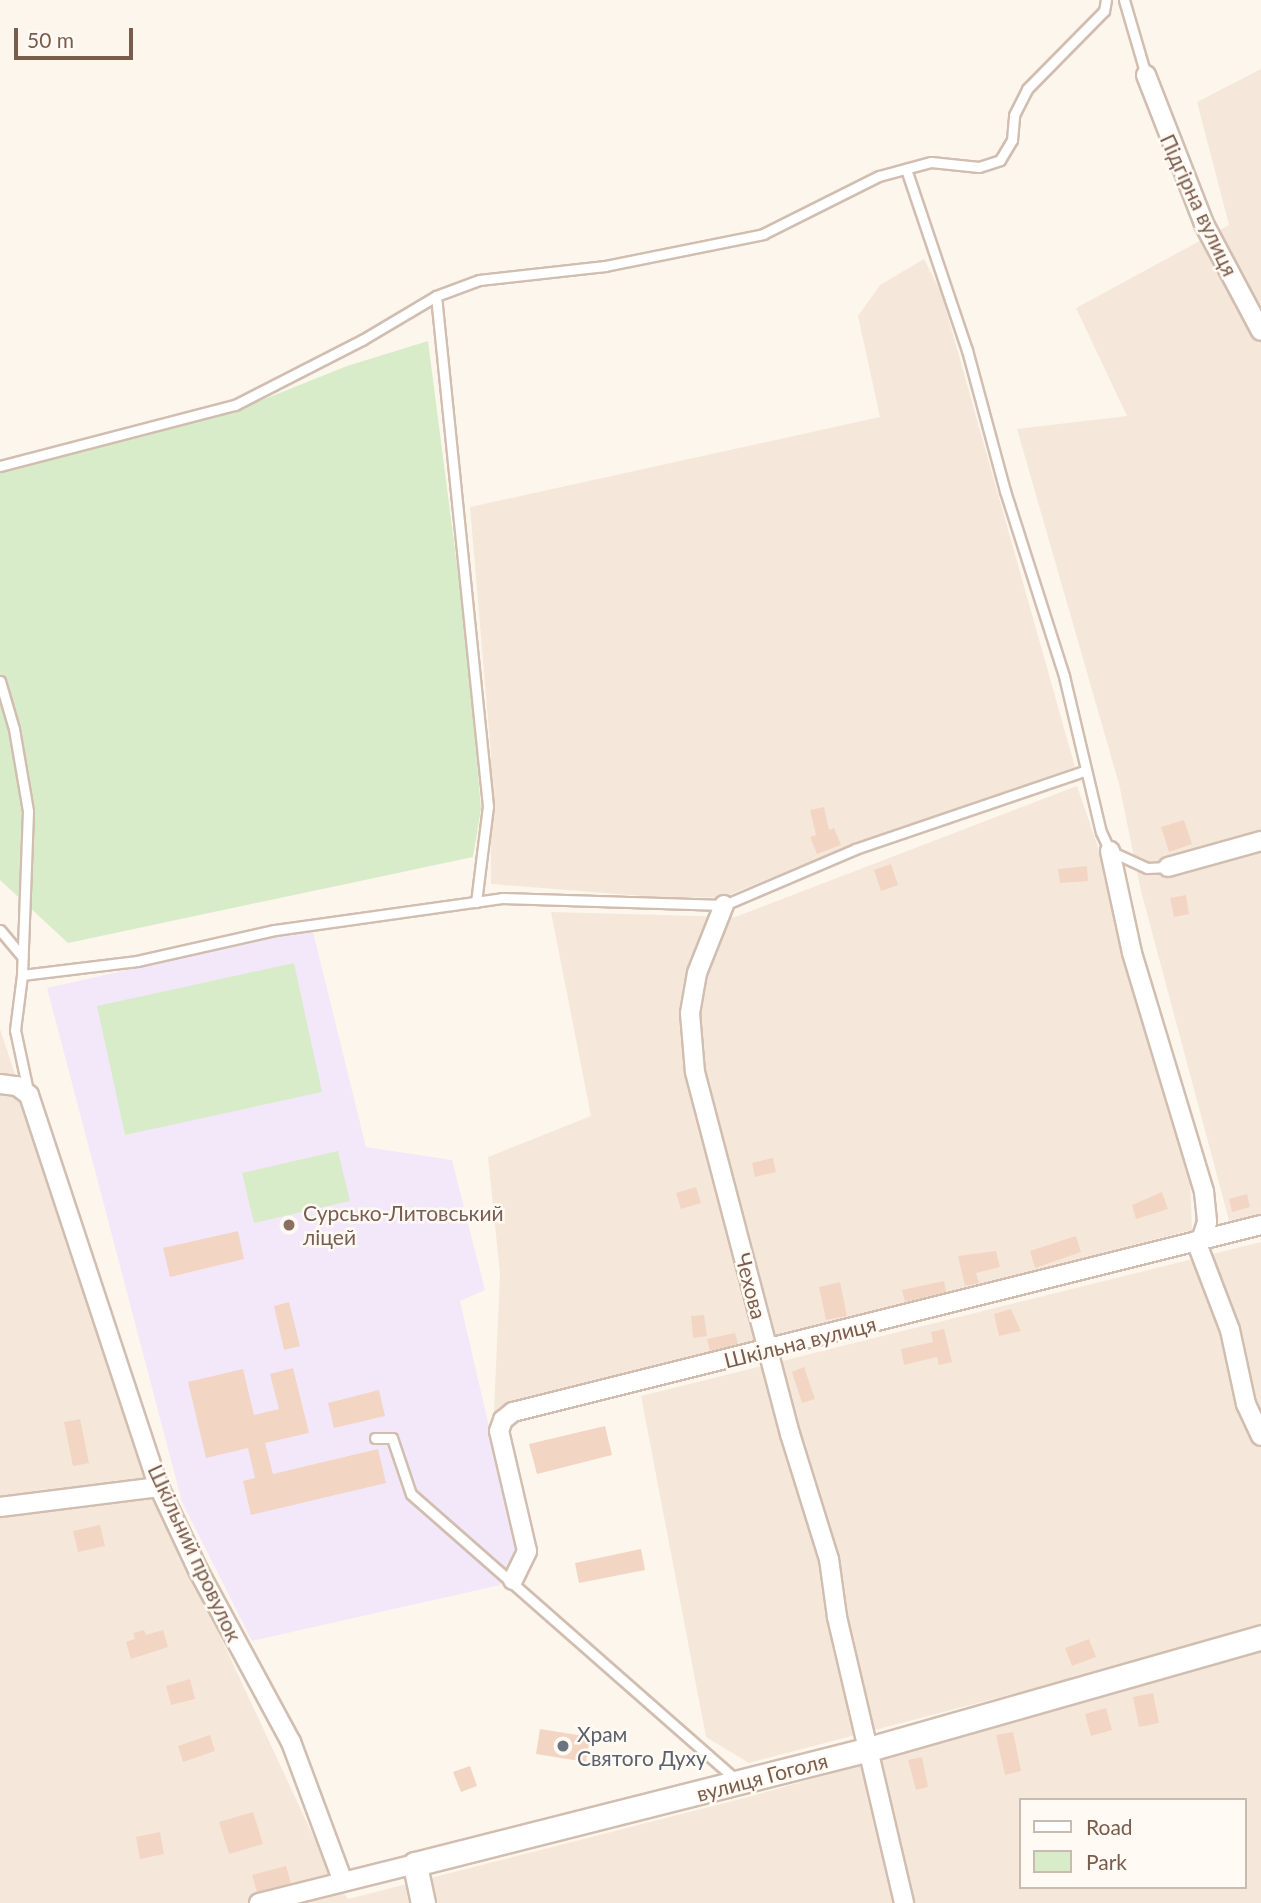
<!DOCTYPE html>
<meta charset="utf-8">
<style>
body{margin:0}
#map{position:relative;width:1261px;height:1903px;overflow:hidden;background:#fdf6ec;font-family:Lato,sans-serif}
div>[style]{position:absolute}
[style*='--x']{left:calc(var(--x)*1px);top:calc(var(--y)*1px);width:calc(var(--w)*1px);rotate:calc(var(--a)*1deg)}
.residential>*{inset:0;background:#f5e8da}
.education>*{inset:0;background:#f3e8fa}
.green>*{inset:0;background:#d8ecc9}
.building>*{inset:0;background:#f3d5c3}
.roads{filter:drop-shadow(2px 0 #d1beb0) drop-shadow(-2px 0 #d1beb0) drop-shadow(0 2px #d1beb0) drop-shadow(0 -2px #d1beb0)}
.service>*{height:9px;margin:-4.5px;padding:0 4.5px;transform-origin:4.5px;border-radius:4.5px;background:#fff}
.minor>*{height:18px;margin:-9px;padding:0 9px;transform-origin:9px;border-radius:9px;background:#fff}
.tertiary>*{height:23px;margin:-11.5px;padding:0 11.5px;transform-origin:11.5px;border-radius:11.5px;background:#fff}
.dots>*{width:19px;height:19px;translate:-50% -50%;box-sizing:border-box;border:4px solid #fffaf3;border-radius:50%}
span{translate:-50% -50%;white-space:nowrap;text-align:center;line-height:1.15;-webkit-text-stroke:5px #fffaf3;paint-order:stroke}
.street-label{font-size:21px;color:#7a5c4d}
.education-label{font-size:21px;color:#785e54}
.left{translate:0 -50%;text-align:left}
.worship-label{font-size:21px;color:#5b616d}
.legend{position:absolute;left:1019px;top:1798px;width:228px;height:91px;box-sizing:border-box;background:#fffaf3;border:2px solid #cabbb1;margin:0;padding:9px 12px;list-style:none;font-size:21px;color:#7a5c4d}
.legend li{display:flex;align-items:center;gap:14px;height:35px}
.legend b{width:35px;border:2px solid #cabbb1}
.scale{position:absolute;left:14px;top:28px;width:119px;height:32px;box-sizing:border-box;border:4px solid #7a5c4d;border-top:0;padding-left:9px;font-size:21px;line-height:24px;white-space:nowrap;color:#7a5c4d;-webkit-text-stroke:5px #fffaf3;paint-order:stroke}
</style>
<div id="map">
<div class="residential">
<div style="clip-path:polygon(1261px 69px,1261px 1217px,1230px 1224px,1141px 891px,1119px 784px,1017px 429px,1127px 416px,1076px 308px,1229px 225px,1197px 102px)"></div>
<div style="clip-path:polygon(924px 259px,941px 292px,1075px 767px,854px 844px,724px 897px,667px 898px,491px 884px,491px 754px,470px 507px,880px 417px,858px 316px,880px 285px)"></div>
<div style="clip-path:polygon(1077px 786px,1110px 882px,1190px 1176px,1192px 1230px,494px 1411px,500px 1274px,488px 1157px,591px 1116px,551px 912px,735px 917px)"></div>
<div style="clip-path:polygon(evenodd,0 1029px,148px 1475px,214px 1623px,330px 1872px,348px 1899px,748px 1797px,1261px 1652px,1261px 1903px,0 1903px,0 1029px,1021px 1800px,1245px 1800px,1245px 1887px,1021px 1887px,1021px 1800px)"></div>
<div style="clip-path:polygon(1261px 1242px,1261px 1629px,749px 1763px,706px 1737px,641px 1396px)"></div>
</div>
<div class="education">
<div style="clip-path:polygon(312px 928px,366px 1147px,452px 1160px,485px 1290px,460px 1301px,517px 1548px,500px 1585px,252px 1641px,182px 1502px,47px 988px)"></div>
</div>
<div class="green">
<div style="clip-path:polygon(428px 341px,467px 643px,481px 809px,473px 857px,68px 943px,0 880px,0 470px,237px 410px,347px 366px)"></div>
<div style="clip-path:polygon(294px 963px,322px 1092px,125px 1135px,97px 1006px)"></div>
<div style="clip-path:polygon(338px 1151px,350px 1201px,254px 1223px,242px 1173px)"></div>
</div>
<div class="building">
<div style="clip-path:polygon(824px 807px,829px 830px,834px 828px,841px 845px,817px 854px,810px 837px,816px 835px,810px 810px)"></div>
<div style="clip-path:polygon(1184px 820px,1192px 844px,1169px 852px,1161px 827px)"></div>
<div style="clip-path:polygon(891px 864px,898px 885px,881px 891px,874px 870px)"></div>
<div style="clip-path:polygon(1087px 866px,1088px 881px,1060px 883px,1058px 869px)"></div>
<div style="clip-path:polygon(1186px 895px,1189px 914px,1174px 917px,1170px 898px)"></div>
<div style="clip-path:polygon(773px 1158px,776px 1172px,755px 1177px,752px 1163px)"></div>
<div style="clip-path:polygon(696px 1187px,701px 1203px,681px 1209px,676px 1193px)"></div>
<div style="clip-path:polygon(1162px 1192px,1168px 1209px,1136px 1219px,1132px 1205px)"></div>
<div style="clip-path:polygon(1247px 1194px,1250px 1207px,1232px 1212px,1229px 1199px)"></div>
<div style="clip-path:polygon(238px 1231px,244px 1259px,170px 1277px,163px 1248px)"></div>
<div style="clip-path:polygon(1076px 1236px,1081px 1252px,1035px 1268px,1030px 1251px)"></div>
<div style="clip-path:polygon(996px 1251px,1000px 1267px,976px 1273px,979px 1283px,965px 1286px,958px 1256px)"></div>
<div style="clip-path:polygon(944px 1281px,946px 1292px,905px 1302px,902px 1290px)"></div>
<div style="clip-path:polygon(840px 1282px,847px 1316px,826px 1320px,819px 1287px)"></div>
<div style="clip-path:polygon(289px 1302px,300px 1346px,284px 1350px,274px 1306px)"></div>
<div style="clip-path:polygon(1011px 1309px,1021px 1331px,999px 1336px,994px 1314px)"></div>
<div style="clip-path:polygon(704px 1315px,707px 1336px,693px 1338px,691px 1316px)"></div>
<div style="clip-path:polygon(944px 1329px,952px 1362px,939px 1365px,937px 1357px,904px 1365px,901px 1349px,933px 1342px,931px 1332px)"></div>
<div style="clip-path:polygon(735px 1333px,738px 1344px,710px 1351px,707px 1339px)"></div>
<div style="clip-path:polygon(804px 1367px,815px 1399px,802px 1403px,792px 1372px)"></div>
<div style="clip-path:polygon(293px 1368px,309px 1433px,265px 1443px,273px 1474px,378px 1449px,386px 1483px,251px 1515px,243px 1481px,255px 1478px,248px 1448px,206px 1458px,188px 1382px,243px 1369px,254px 1415px,279px 1409px,270px 1374px)"></div>
<div style="clip-path:polygon(379px 1390px,385px 1416px,334px 1428px,328px 1403px)"></div>
<div style="clip-path:polygon(80px 1419px,89px 1463px,73px 1466px,64px 1422px)"></div>
<div style="clip-path:polygon(605px 1426px,612px 1455px,537px 1474px,529px 1444px)"></div>
<div style="clip-path:polygon(100px 1525px,105px 1546px,78px 1552px,73px 1531px)"></div>
<div style="clip-path:polygon(641px 1549px,645px 1570px,579px 1583px,575px 1563px)"></div>
<div style="clip-path:polygon(144px 1630px,146px 1635px,163px 1630px,168px 1647px,131px 1659px,126px 1642px,135px 1639px,133px 1633px)"></div>
<div style="clip-path:polygon(1089px 1639px,1096px 1657px,1072px 1666px,1065px 1648px)"></div>
<div style="clip-path:polygon(190px 1679px,195px 1699px,171px 1705px,166px 1686px)"></div>
<div style="clip-path:polygon(1153px 1693px,1159px 1723px,1139px 1727px,1133px 1697px)"></div>
<div style="clip-path:polygon(1106px 1708px,1112px 1730px,1091px 1736px,1085px 1714px)"></div>
<div style="clip-path:polygon(540px 1729px,590px 1737px,586px 1762px,536px 1754px)"></div>
<div style="clip-path:polygon(1013px 1732px,1021px 1771px,1005px 1775px,996px 1735px)"></div>
<div style="clip-path:polygon(210px 1735px,215px 1751px,183px 1762px,178px 1746px)"></div>
<div style="clip-path:polygon(922px 1757px,928px 1787px,916px 1790px,908px 1760px)"></div>
<div style="clip-path:polygon(470px 1766px,477px 1786px,461px 1792px,453px 1772px)"></div>
<div style="clip-path:polygon(253px 1812px,263px 1844px,229px 1854px,219px 1822px)"></div>
<div style="clip-path:polygon(160px 1832px,164px 1854px,140px 1859px,136px 1837px)"></div>
<div style="clip-path:polygon(286px 1866px,291px 1883px,257px 1892px,252px 1875px)"></div>
</div>
<div class="roads">
<div class="service">
<div style="--x:1124;--y:0;--w:78;--a:73.7"></div>
<div style="--x:906;--y:169;--w:191;--a:71.4"></div>
<div style="--x:967;--y:350;--w:146;--a:74.9"></div>
<div style="--x:1005;--y:491;--w:194;--a:72.3"></div>
<div style="--x:1064;--y:676;--w:160;--a:76.7"></div>
<div style="--x:1101;--y:832;--w:21;--a:65"></div>
<div style="--x:1110;--y:851;--w:41;--a:24.7"></div>
<div style="--x:1147;--y:868;--w:21;--a:-3"></div>
<div style="--x:436;--y:296;--w:513;--a:84.18"></div>
<div style="--x:488;--y:806;--w:97;--a:97.1"></div>
<div style="--x:0;--y:466;--w:243;--a:-14.6"></div>
<div style="--x:235;--y:405;--w:143;--a:-27.1"></div>
<div style="--x:362;--y:340;--w:86;--a:-30.7"></div>
<div style="--x:436;--y:296;--w:46;--a:-20.4"></div>
<div style="--x:479;--y:280;--w:127;--a:-6.3"></div>
<div style="--x:605;--y:266;--w:161;--a:-11.4"></div>
<div style="--x:763;--y:234;--w:130;--a:-26.6"></div>
<div style="--x:879;--y:176;--w:54;--a:-15.1"></div>
<div style="--x:931;--y:162;--w:48;--a:5.9"></div>
<div style="--x:979;--y:167;--w:22;--a:-18"></div>
<div style="--x:1000;--y:160;--w:23;--a:-59"></div>
<div style="--x:1012;--y:140;--w:25;--a:-85"></div>
<div style="--x:1014;--y:115;--w:29;--a:-63"></div>
<div style="--x:1027;--y:89;--w:110;--a:-45.4"></div>
<div style="--x:1104;--y:11;--w:11;--a:-80"></div>
<div style="--x:0;--y:681;--w:50;--a:73.7"></div>
<div style="--x:14;--y:729;--w:83;--a:80.3"></div>
<div style="--x:28;--y:811;--w:164;--a:92.1"></div>
<div style="--x:0;--y:930;--w:35;--a:50"></div>
<div style="--x:28;--y:1091;--w:62;--a:-102"></div>
<div style="--x:15;--y:1030;--w:55;--a:-82.7"></div>
<div style="--x:22;--y:975;--w:116;--a:-6.9"></div>
<div style="--x:137;--y:961;--w:141;--a:-12.7"></div>
<div style="--x:275;--y:930;--w:229;--a:-8"></div>
<div style="--x:502;--y:898;--w:222;--a:1.8"></div>
<div style="--x:724;--y:905;--w:142;--a:-23.1"></div>
<div style="--x:855;--y:849;--w:242;--a:-18.8"></div>
<div style="--x:375;--y:1438;--w:17;--a:0"></div>
<div style="--x:392;--y:1438;--w:59;--a:71.3"></div>
<div style="--x:411;--y:1494;--w:433;--a:41.3"></div>
</div>
<div class="minor">
<div style="--x:1146;--y:75;--w:160;--a:68.7"></div>
<div style="--x:1204;--y:224;--w:121;--a:62"></div>
<div style="--x:1110;--y:851;--w:104;--a:77.8"></div>
<div style="--x:1132;--y:953;--w:250;--a:73.2"></div>
<div style="--x:1204;--y:1192;--w:30;--a:84"></div>
<div style="--x:1207;--y:1222;--w:19;--a:108"></div>
<div style="--x:1168;--y:867;--w:97;--a:-15.6"></div>
<div style="--x:724;--y:905;--w:73;--a:111.7"></div>
<div style="--x:697;--y:973;--w:41;--a:99.9"></div>
<div style="--x:690;--y:1013;--w:59;--a:85.2"></div>
<div style="--x:695;--y:1072;--w:374;--a:75.3"></div>
<div style="--x:790;--y:1434;--w:131;--a:72.7"></div>
<div style="--x:829;--y:1559;--w:59;--a:82.1"></div>
<div style="--x:837;--y:1617;--w:294;--a:76.8"></div>
<div style="--x:0;--y:1084;--w:17;--a:7"></div>
<div style="--x:17;--y:1086;--w:15;--a:37"></div>
<div style="--x:29;--y:1095;--w:413;--a:71.7"></div>
<div style="--x:159;--y:1487;--w:94;--a:64.8"></div>
<div style="--x:199;--y:1572;--w:193;--a:61.6"></div>
<div style="--x:291;--y:1742;--w:149;--a:69.6"></div>
<div style="--x:1196;--y:1241;--w:95;--a:69.1"></div>
<div style="--x:1230;--y:1330;--w:76;--a:77.8"></div>
<div style="--x:1246;--y:1404;--w:35;--a:65"></div>
<div style="--x:0;--y:1507;--w:160;--a:-7.2"></div>
<div style="--x:513;--y:1580;--w:32;--a:-64"></div>
<div style="--x:527;--y:1551;--w:123;--a:-103.1"></div>
<div style="--x:499;--y:1431;--w:12;--a:-70"></div>
<div style="--x:503;--y:1420;--w:13;--a:-39"></div>
<div style="--x:513;--y:1412;--w:771;--a:-14.04"></div>
<div style="--x:259;--y:1903;--w:161;--a:-14"></div>
</div>
<div class="tertiary">
<div style="--x:423;--y:1903;--w:40;--a:-102"></div>
<div style="--x:415;--y:1864;--w:468;--a:-14.2"></div>
<div style="--x:869;--y:1749;--w:408;--a:-15.9"></div>
</div>
</div>
<div class="dots">
<div style="left:289px;top:1225px;background:#8d6e63"></div>
<div style="left:563px;top:1746px;background:#6b7280"></div>
</div>
<div class="street-label">
<span style="left:1199px;top:205px;rotate:65deg">Підгірна вулиця</span>
<span style="left:751px;top:1286px;rotate:75deg">Чехова</span>
<span style="left:800px;top:1342px;rotate:-14deg">Шкільна вулиця</span>
<span style="left:195px;top:1553px;rotate:65deg">Шкільний провулок</span>
<span style="left:762px;top:1777px;rotate:-15deg">вулиця Гоголя</span>
</div>
<div class="education-label">
<span class="left" style="left:303px;top:1225px">Сурсько-Литовський<br>ліцей</span>
</div>
<div class="worship-label">
<span class="left" style="left:577px;top:1746px">Храм<br>Святого Духу</span>
</div>
<ul class="legend">
<li><b style="height:9px;background:#fff"></b>Road</li>
<li><b style="height:19px;background:#d8ecc9"></b>Park</li>
</ul>
<div class="scale">50 m</div>
</div>
